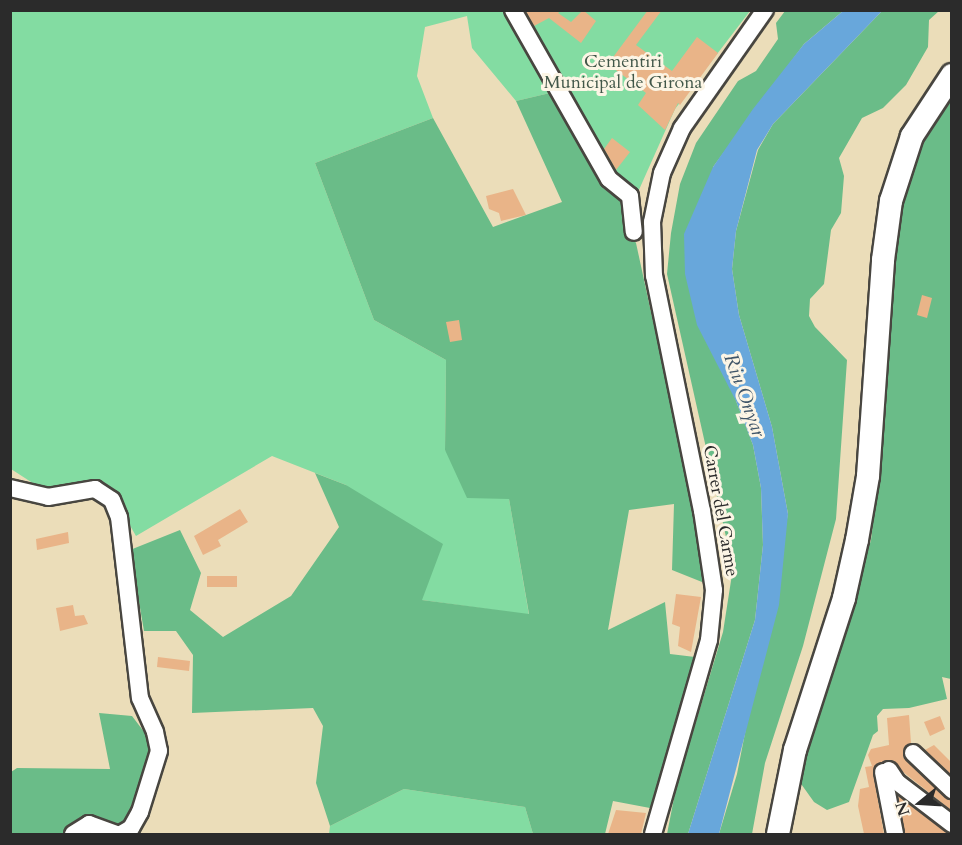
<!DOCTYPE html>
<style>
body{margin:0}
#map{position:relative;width:962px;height:845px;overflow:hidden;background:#ebddb9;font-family:Cardo,serif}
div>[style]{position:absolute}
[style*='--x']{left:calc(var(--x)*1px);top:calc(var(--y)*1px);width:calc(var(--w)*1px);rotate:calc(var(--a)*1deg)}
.green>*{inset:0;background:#83dca2}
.forest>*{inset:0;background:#6abc88}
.water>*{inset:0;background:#68a7db}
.building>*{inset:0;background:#e9b488}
.roads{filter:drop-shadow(2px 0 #484640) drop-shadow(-2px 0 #484640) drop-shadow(0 2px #484640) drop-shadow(0 -2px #484640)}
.street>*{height:16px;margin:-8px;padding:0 8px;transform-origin:8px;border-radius:8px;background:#fff}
.secondary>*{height:22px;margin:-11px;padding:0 11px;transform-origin:11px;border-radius:11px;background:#fff}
span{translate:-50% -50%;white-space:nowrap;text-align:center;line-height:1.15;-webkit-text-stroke:6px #fcf5e5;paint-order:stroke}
.park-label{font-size:18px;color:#415749}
.street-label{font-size:18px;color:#2b2b2b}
.water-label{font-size:20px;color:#405669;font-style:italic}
.frame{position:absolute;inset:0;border:12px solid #2b2b2b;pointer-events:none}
.north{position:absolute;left:890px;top:773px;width:60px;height:60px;-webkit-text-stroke:4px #fcf5e5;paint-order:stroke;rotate:252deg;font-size:16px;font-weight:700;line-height:24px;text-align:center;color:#2b2b2b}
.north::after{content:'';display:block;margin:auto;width:21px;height:27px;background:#2b2b2b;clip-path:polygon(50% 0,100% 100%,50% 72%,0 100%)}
</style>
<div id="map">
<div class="green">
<div style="clip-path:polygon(11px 11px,509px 11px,550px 93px,516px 101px,472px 48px,467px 16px,425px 27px,417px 76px,433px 118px,315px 163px,374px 320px,446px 360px,445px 450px,509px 499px,529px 615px,422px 600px,346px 485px,272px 456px,136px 536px,111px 492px,45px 491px,11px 469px)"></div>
<div style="clip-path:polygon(517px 11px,750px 11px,675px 109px,638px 192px,611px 175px)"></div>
<div style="clip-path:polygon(404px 789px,525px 807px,533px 834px,329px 834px,330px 826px)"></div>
</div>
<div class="forest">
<div style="clip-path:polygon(785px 11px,843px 11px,804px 44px,713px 167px,736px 401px,753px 445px,761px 488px,763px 545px,755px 620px,688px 834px,667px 834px,676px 788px,723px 632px,733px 568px,667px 274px,671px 233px,680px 184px,696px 143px,738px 81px,756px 71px,778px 39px,776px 23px)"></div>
<div style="clip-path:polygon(882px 11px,939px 11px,929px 20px,928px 47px,906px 85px,883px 108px,862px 118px,839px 158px,844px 176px,841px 213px,831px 230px,824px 284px,810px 299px,809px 316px,815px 327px,847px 360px,836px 519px,803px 646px,765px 763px,752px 834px,719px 834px,737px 774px,788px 514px,772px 427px,739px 315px,732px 269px,736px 231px,758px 150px,773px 124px)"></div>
<div style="clip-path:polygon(550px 93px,627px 198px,631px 235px,636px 243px,702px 547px,702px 582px,672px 570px,674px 504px,629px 510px,608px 630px,665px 602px,670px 654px,695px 657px,650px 808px,613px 801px,605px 834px,533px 834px,525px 807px,404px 789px,330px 826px,316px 783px,323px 726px,313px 708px,192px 713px,193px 655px,176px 631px,144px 631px,130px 550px,180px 530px,201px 573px,190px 610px,223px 637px,291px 596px,339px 527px,315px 473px,346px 485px,443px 544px,422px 600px,529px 614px,509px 499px,467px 498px,445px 450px,446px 360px,374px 320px,315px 163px,433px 118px,493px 227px,562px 202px,516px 101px)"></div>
<div style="clip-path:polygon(951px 99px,951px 679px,942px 677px,947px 699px,909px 708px,883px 709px,877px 716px,878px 731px,873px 735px,849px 802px,827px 810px,814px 802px,799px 781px,871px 540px,884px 430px,895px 244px,903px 199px,913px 166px,935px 119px)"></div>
<div style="clip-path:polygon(99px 713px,132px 716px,148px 737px,148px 762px,126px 819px,117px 826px,91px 818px,77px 820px,69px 834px,11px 834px,11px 772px,17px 768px,110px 769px)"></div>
</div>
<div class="water">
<div style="clip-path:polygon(843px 11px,882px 11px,773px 124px,757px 150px,736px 231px,732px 269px,739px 315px,772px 427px,788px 514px,779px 605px,719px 834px,688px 834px,755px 620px,763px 545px,761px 488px,753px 445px,736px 401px,697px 325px,685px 274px,684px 234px,713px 167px,753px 109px,804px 44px)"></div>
</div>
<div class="building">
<div style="clip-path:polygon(525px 10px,562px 10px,558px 13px,571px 22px,583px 10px,596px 21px,581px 43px,549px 18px,534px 26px)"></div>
<div style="clip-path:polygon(648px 10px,662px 10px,636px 45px,672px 71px,697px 37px,718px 53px,680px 105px,678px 103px,665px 130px,638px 105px,646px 93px,608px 64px)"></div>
<div style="clip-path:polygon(612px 138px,630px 152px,616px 170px,604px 149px)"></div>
<div style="clip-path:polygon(513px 189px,526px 215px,501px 221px,499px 213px,489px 209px,486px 196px)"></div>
<div style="clip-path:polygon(922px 295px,932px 298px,927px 318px,917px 315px)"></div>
<div style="clip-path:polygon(459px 320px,462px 340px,450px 342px,446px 322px)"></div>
<div style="clip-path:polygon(240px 509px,248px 522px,218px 540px,221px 546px,203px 555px,194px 536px)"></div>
<div style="clip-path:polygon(68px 532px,69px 543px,37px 550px,36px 539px)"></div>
<div style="clip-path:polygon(207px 576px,237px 576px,237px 587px,207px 587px)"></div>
<div style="clip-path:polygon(676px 594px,701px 597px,691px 652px,678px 646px,680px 627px,672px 624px)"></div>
<div style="clip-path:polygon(73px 605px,75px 616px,84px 615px,88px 624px,60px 631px,56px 608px)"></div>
<div style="clip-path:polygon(158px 657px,190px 661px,189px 671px,157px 667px)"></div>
<div style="clip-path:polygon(909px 715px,911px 743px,905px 746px,903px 757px,951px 800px,951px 810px,888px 760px,876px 765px,873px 773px,884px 834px,864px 834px,858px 806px,860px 789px,869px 787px,865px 767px,872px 766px,868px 755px,871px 749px,889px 745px,887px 718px)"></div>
<div style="clip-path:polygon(940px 716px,945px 729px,930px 736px,924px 722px)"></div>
<div style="clip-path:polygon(934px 745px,951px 762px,951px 775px,925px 750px)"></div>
<div style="clip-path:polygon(898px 796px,946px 832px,951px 834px,905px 834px)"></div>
<div style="clip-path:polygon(616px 810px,646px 813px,641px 834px,608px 834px)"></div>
</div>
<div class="roads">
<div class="street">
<div style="--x:513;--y:10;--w:194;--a:60.4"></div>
<div style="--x:609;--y:179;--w:27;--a:39"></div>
<div style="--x:630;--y:196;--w:36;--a:84"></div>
<div style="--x:10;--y:488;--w:39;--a:13"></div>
<div style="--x:48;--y:497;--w:48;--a:-9.7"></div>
<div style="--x:95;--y:489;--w:20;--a:33"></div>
<div style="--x:112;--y:500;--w:18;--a:68"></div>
<div style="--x:119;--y:517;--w:182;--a:83.4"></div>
<div style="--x:140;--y:698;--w:37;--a:66"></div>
<div style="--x:155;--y:732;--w:19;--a:78"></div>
<div style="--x:159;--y:751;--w:64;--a:107.3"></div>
<div style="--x:140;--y:812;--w:18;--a:119"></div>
<div style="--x:131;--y:828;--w:12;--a:149"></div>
<div style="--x:913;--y:753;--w:54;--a:43.5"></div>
<div style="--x:889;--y:770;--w:14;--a:56"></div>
<div style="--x:897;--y:782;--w:69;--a:37.4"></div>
<div style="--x:883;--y:772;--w:63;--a:79"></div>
<div style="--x:73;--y:834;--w:19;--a:-32"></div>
<div style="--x:89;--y:824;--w:30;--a:20"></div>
<div style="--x:653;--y:834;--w:202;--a:-73.9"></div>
<div style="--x:709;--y:640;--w:50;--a:-84.3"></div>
<div style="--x:714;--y:590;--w:80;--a:-98.6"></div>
<div style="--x:702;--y:511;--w:240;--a:-101.5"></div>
<div style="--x:654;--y:276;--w:54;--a:-92.1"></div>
<div style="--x:652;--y:222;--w:50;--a:-78.5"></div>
<div style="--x:662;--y:173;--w:49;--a:-66"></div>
<div style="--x:682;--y:128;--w:144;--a:-54.9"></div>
</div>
<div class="secondary">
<div style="--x:778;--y:834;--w:86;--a:-78.6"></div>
<div style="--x:795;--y:750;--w:160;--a:-72.1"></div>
<div style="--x:844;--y:598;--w:59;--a:-77.4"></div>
<div style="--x:857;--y:540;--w:65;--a:-80.2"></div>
<div style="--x:868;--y:476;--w:217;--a:-86"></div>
<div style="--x:883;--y:260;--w:60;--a:-82.3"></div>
<div style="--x:891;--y:201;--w:68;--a:-72.1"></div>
<div style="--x:912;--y:136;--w:73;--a:-56.7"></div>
</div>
</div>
<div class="park-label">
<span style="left:623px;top:73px">Cementiri<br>Municipal de Girona</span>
</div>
<div class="street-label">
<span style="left:720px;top:511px;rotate:80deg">Carrer del Carme</span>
</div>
<div class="water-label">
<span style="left:745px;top:395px;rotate:70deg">Riu Onyar</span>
</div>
<div class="frame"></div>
<div class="north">N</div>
</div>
